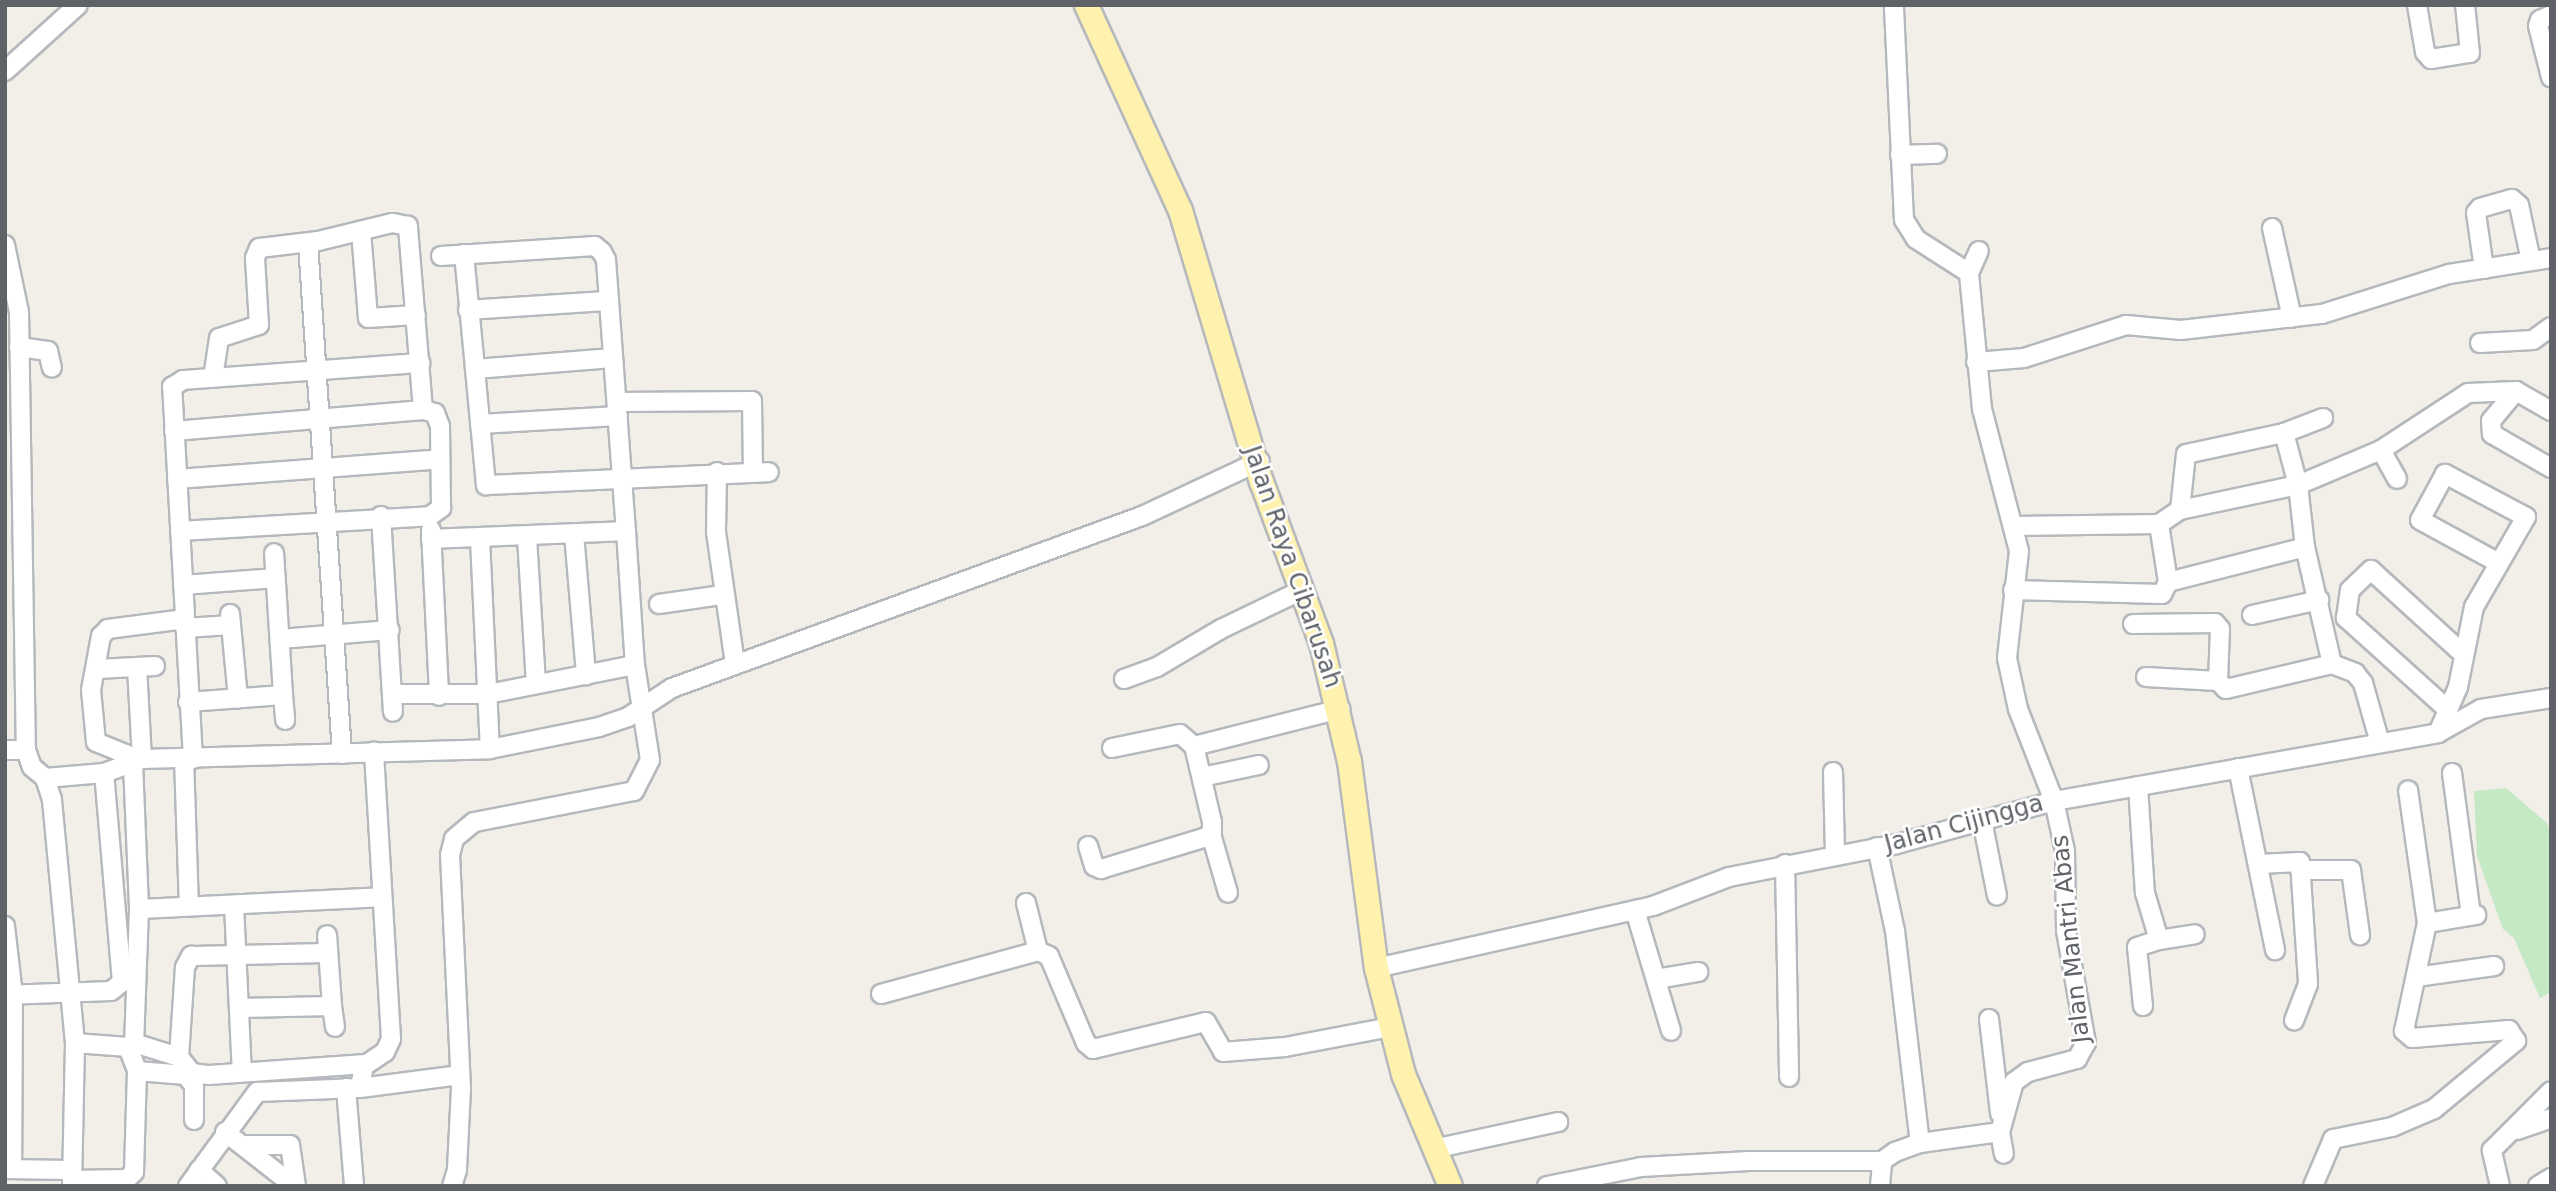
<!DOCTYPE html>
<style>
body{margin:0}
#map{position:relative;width:2556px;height:1191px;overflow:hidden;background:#f1efe8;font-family:"DejaVu Sans",sans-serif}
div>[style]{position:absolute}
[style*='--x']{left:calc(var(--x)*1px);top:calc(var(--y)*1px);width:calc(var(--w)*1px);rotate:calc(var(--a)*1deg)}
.green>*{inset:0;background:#c5e8c5}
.roads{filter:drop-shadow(2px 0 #b5b8bc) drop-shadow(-2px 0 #b5b8bc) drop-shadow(0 2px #b5b8bc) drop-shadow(0 -2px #b5b8bc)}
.minor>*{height:18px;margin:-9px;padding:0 9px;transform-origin:9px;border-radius:9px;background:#fff}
.major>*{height:23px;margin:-11.5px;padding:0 11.5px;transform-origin:11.5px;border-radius:11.5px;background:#fff2af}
span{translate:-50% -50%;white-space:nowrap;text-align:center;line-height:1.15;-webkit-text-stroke:5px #fff;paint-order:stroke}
.street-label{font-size:24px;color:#5f6368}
.frame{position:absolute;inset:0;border:7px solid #5f6368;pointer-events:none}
</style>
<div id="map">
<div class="green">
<div style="clip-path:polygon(2506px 788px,2547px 823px,2551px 837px,2551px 992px,2540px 998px,2514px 938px,2503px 929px,2477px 856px,2474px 791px)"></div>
</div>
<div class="roads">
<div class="minor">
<div style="--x:2417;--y:5;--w:48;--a:80.3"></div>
<div style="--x:2425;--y:52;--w:9;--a:49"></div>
<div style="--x:2431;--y:59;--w:39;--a:-9"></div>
<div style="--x:2470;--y:53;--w:48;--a:-95.9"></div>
<div style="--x:2551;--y:15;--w:12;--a:156"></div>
<div style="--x:2540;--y:20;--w:6;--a:108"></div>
<div style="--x:2538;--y:26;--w:53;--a:75.7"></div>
<div style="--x:5;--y:71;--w:98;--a:-42.1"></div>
<div style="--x:1900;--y:155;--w:37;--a:-2"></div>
<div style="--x:2272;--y:228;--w:92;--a:77.5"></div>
<div style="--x:361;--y:231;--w:87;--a:85.4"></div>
<div style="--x:368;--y:318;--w:48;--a:-3.6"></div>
<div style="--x:308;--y:243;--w:512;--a:86.19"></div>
<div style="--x:5;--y:245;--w:68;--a:78.2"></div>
<div style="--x:19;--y:312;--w:438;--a:89.1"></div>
<div style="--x:26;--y:750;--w:18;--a:71"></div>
<div style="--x:32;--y:767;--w:17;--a:40"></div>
<div style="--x:45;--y:778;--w:23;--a:72"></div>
<div style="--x:52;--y:800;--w:244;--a:84.6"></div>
<div style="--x:75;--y:1043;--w:143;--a:91.2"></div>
<div style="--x:464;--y:254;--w:116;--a:84.5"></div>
<div style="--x:475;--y:369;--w:138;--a:-4.6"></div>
<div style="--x:441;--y:256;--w:154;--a:-3.7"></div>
<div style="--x:595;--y:246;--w:9;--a:41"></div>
<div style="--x:602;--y:252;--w:9;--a:63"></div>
<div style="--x:606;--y:260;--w:272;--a:85.8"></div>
<div style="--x:2484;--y:269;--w:57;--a:-98.1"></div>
<div style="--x:2476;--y:213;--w:6;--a:-51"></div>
<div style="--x:2480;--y:208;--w:33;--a:-16"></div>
<div style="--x:2512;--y:199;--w:9;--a:41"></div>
<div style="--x:2519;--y:205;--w:57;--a:77.9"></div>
<div style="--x:1969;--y:273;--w:24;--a:-66"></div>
<div style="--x:468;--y:310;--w:141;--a:-3.7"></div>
<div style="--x:2480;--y:343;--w:53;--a:-3.2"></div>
<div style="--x:2533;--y:340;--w:22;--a:-36"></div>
<div style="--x:19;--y:347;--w:29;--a:8"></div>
<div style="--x:48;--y:351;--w:17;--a:77"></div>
<div style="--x:1976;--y:362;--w:48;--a:-4.8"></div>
<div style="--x:2024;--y:358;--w:107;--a:-17.9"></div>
<div style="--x:2126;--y:325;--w:55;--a:5.2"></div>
<div style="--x:2181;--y:330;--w:142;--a:-6.5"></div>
<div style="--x:2322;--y:314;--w:133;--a:-17.5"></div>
<div style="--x:2449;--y:274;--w:103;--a:-8.9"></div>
<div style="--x:475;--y:369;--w:117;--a:84.6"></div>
<div style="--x:486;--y:485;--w:283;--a:-2.6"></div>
<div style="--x:2516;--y:391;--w:39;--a:130"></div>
<div style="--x:2491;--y:421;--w:13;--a:86"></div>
<div style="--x:2492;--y:434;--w:68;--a:30"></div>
<div style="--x:617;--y:402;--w:135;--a:-0.4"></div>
<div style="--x:752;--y:401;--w:71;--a:89.2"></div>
<div style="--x:480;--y:424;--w:138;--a:-3.3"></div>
<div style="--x:174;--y:431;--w:250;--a:-4.8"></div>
<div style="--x:2284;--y:433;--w:54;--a:74.9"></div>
<div style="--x:2298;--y:485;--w:62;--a:83.6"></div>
<div style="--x:2305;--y:547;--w:120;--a:77"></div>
<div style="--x:2332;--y:664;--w:25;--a:21"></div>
<div style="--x:2355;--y:673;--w:13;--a:51"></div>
<div style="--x:2363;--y:683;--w:62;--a:74.2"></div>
<div style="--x:2381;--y:450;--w:33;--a:61"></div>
<div style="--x:717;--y:472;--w:60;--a:91"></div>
<div style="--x:716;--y:532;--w:133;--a:81.8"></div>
<div style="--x:177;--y:479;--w:264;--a:-4.3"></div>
<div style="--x:2180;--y:510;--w:56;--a:-83.9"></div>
<div style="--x:2186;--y:454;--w:100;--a:-12.1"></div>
<div style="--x:2284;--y:433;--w:42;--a:-21"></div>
<div style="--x:381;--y:516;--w:196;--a:86.5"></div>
<div style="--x:2159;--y:524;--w:59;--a:81.2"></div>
<div style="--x:2014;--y:526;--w:145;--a:-0.8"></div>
<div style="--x:2159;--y:524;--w:25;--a:-34"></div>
<div style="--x:2180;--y:510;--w:121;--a:-12"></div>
<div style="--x:2298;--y:485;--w:90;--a:-22.9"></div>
<div style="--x:2381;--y:450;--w:104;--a:-33.2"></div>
<div style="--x:2468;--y:393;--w:48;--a:-2.4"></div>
<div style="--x:2516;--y:391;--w:40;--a:29.7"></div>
<div style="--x:431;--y:530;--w:166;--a:87.2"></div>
<div style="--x:180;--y:531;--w:250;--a:-3.4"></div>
<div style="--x:430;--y:516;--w:14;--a:-36"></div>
<div style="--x:441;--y:508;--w:82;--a:-90.7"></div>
<div style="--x:440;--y:426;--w:14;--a:-111"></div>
<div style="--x:435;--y:413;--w:12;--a:-166"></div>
<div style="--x:423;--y:410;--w:185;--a:-94.7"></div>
<div style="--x:408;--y:226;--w:16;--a:-169"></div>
<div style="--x:392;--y:223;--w:76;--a:166.3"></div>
<div style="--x:318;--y:241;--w:59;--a:173.2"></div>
<div style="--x:259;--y:248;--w:11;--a:112"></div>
<div style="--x:255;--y:258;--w:67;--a:86.6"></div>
<div style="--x:259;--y:325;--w:42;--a:162"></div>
<div style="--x:219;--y:338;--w:40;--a:98.5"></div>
<div style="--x:574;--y:534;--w:142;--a:85.1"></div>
<div style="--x:527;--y:537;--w:146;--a:86.5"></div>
<div style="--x:431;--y:539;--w:195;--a:-2.3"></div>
<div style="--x:626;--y:531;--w:134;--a:86.2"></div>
<div style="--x:635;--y:665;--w:96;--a:81"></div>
<div style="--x:650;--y:760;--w:35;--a:117"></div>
<div style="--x:634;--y:791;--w:163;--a:169"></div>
<div style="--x:474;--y:822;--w:26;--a:140"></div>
<div style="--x:454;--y:839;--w:16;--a:104"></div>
<div style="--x:450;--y:855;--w:233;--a:87.3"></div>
<div style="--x:461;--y:1088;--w:82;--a:92.8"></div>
<div style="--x:457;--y:1170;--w:17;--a:107"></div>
<div style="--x:480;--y:539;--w:210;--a:87.3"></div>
<div style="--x:183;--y:585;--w:93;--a:-4.3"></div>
<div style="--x:2013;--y:590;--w:149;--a:1.5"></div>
<div style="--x:2162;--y:594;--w:13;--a:-63"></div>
<div style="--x:2168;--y:582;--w:141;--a:-14.3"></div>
<div style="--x:659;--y:604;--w:64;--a:-8.1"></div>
<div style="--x:230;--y:614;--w:85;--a:84.6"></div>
<div style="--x:2252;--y:615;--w:69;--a:-12.6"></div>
<div style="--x:185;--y:619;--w:78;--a:172.6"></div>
<div style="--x:108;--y:629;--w:10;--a:135"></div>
<div style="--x:101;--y:636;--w:55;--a:100.5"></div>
<div style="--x:91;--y:690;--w:52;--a:84.5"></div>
<div style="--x:96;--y:742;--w:32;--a:22"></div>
<div style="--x:126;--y:754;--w:12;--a:55"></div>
<div style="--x:133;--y:764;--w:145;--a:87.6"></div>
<div style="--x:139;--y:909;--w:134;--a:92.1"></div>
<div style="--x:134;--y:1043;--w:47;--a:17.3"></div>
<div style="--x:179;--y:1057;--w:90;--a:-86.2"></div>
<div style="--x:185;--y:967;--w:13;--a:-61"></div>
<div style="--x:191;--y:956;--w:137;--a:-1.3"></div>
<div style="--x:2133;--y:624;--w:82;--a:-0.7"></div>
<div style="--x:2215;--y:623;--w:8;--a:50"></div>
<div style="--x:2220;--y:629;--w:52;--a:92.2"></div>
<div style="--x:2218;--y:681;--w:11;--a:45"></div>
<div style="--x:2226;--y:689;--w:109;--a:-13.3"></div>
<div style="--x:185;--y:628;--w:46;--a:-3.7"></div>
<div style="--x:280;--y:639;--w:110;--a:-4.7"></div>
<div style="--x:137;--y:667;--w:92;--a:86.9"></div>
<div style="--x:97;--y:669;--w:58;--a:-3"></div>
<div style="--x:2146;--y:677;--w:72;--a:3.2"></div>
<div style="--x:1124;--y:679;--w:35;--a:-20"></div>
<div style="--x:1157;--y:667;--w:74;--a:-30.7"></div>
<div style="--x:1221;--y:629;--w:92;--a:-25.7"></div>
<div style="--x:394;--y:694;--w:94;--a:0"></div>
<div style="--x:488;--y:694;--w:150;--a:-11.2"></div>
<div style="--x:283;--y:695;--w:25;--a:85"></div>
<div style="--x:188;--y:702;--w:95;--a:-4.2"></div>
<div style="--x:283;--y:695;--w:142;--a:-93.6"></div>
<div style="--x:2446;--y:708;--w:135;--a:-138"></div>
<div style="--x:2346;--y:618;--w:28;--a:-82"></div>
<div style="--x:2350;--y:590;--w:29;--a:-44"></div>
<div style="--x:2371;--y:570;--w:126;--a:42.4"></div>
<div style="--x:2438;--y:733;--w:50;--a:-66.5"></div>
<div style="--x:2458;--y:687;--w:82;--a:-78.7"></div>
<div style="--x:2474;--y:607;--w:104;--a:-60"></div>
<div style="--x:2526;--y:517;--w:92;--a:-152"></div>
<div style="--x:2445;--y:474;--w:52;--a:118.5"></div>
<div style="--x:2420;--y:520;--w:90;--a:28.6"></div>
<div style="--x:1112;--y:748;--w:69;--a:-11.6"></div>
<div style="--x:1180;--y:734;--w:18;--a:41"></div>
<div style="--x:5;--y:750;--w:21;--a:0"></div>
<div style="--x:184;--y:758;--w:148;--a:88.1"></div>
<div style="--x:193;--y:759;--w:373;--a:-93.2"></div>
<div style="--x:172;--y:387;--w:13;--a:-32"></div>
<div style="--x:183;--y:380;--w:238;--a:-4.1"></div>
<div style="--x:2238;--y:768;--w:186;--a:78.5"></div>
<div style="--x:1833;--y:772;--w:82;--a:88.6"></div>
<div style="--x:104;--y:773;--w:40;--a:-20.2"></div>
<div style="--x:142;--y:759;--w:348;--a:-1.6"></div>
<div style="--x:490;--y:749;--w:111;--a:-11.4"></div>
<div style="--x:599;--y:727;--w:31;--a:-19"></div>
<div style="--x:628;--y:717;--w:53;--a:-33.4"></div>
<div style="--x:672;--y:688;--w:500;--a:-20.1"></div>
<div style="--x:1142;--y:516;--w:130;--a:-25"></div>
<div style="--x:2452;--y:773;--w:143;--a:82.4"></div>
<div style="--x:1202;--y:777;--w:58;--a:-11.9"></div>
<div style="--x:2138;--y:786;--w:107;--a:86.3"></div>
<div style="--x:2145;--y:893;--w:49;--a:73.4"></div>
<div style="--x:2159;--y:940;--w:36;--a:-9"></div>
<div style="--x:1982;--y:820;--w:77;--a:78.8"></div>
<div style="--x:1211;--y:834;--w:61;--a:73.9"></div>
<div style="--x:1088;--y:846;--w:21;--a:73"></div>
<div style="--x:1094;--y:866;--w:8;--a:23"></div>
<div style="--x:1101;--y:869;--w:110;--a:-16.9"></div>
<div style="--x:1206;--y:837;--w:8;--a:-40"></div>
<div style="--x:1212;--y:832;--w:10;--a:-90"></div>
<div style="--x:1212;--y:822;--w:78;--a:-103.3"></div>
<div style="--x:1194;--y:746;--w:151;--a:-14.2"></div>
<div style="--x:1877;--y:847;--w:86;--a:77.9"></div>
<div style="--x:1895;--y:931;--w:213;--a:83.3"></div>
<div style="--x:1785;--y:864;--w:213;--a:88.9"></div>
<div style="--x:2258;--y:864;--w:42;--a:-2.7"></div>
<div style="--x:2300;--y:862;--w:122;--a:86.2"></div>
<div style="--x:2308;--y:984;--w:39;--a:111"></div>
<div style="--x:2300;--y:870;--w:51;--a:0"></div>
<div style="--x:2351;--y:870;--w:66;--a:82.1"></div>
<div style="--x:1026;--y:903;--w:49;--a:76"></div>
<div style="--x:234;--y:905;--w:167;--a:87.3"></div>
<div style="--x:139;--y:909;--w:243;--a:-2.8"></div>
<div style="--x:1635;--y:910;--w:126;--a:73.4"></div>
<div style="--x:2427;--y:923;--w:50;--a:-9.3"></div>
<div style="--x:5;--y:926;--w:69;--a:83.4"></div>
<div style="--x:13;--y:995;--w:174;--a:90.3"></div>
<div style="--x:1376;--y:968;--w:284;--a:-12.6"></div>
<div style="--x:1653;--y:906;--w:81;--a:-20.9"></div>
<div style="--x:1729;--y:877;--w:171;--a:-11.1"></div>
<div style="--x:1897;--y:844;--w:163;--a:-15.3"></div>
<div style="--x:2054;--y:801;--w:390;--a:-10"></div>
<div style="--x:2438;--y:733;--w:49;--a:-29.2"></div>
<div style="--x:2481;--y:709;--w:71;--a:-8.9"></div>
<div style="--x:2416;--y:977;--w:79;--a:-8"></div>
<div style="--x:1656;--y:979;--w:43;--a:-9.5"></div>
<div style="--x:881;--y:994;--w:163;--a:-15.3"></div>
<div style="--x:1038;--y:951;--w:12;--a:24"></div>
<div style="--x:1049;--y:956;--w:95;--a:67"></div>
<div style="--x:1086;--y:1043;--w:9;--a:41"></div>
<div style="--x:1093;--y:1049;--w:116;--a:-13.4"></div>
<div style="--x:1206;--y:1022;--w:34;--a:60"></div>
<div style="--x:1223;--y:1052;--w:62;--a:-4.6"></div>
<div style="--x:1285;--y:1047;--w:108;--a:-10.7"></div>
<div style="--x:5;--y:995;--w:106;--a:-2.2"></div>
<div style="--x:111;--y:991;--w:14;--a:-39"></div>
<div style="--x:122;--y:982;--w:210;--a:-94.9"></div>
<div style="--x:104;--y:773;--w:59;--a:175.2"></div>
<div style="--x:332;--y:1006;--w:21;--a:82"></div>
<div style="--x:2143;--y:1006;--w:59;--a:-95.8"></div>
<div style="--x:2137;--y:947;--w:23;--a:-18"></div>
<div style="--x:240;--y:1008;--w:92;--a:-1.2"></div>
<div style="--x:332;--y:1006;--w:71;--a:-94"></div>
<div style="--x:1989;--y:1019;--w:95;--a:83.3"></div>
<div style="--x:75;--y:1043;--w:53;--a:4.3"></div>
<div style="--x:128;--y:1047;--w:26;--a:69"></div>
<div style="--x:137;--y:1071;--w:49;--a:4.7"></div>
<div style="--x:186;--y:1075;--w:14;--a:54"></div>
<div style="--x:194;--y:1086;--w:34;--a:90"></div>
<div style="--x:179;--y:1057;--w:21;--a:51"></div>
<div style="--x:192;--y:1073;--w:17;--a:7"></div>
<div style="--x:209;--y:1075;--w:157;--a:-4"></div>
<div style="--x:346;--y:1088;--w:98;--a:85.3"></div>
<div style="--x:360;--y:1088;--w:22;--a:-80"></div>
<div style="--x:364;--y:1066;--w:25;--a:-34"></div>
<div style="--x:385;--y:1052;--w:14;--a:-65"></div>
<div style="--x:391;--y:1039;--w:288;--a:-93.4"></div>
<div style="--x:2517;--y:1130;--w:36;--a:-19"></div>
<div style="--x:225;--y:1132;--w:88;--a:38"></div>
<div style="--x:2000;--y:1132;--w:22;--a:80"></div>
<div style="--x:247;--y:1145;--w:43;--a:0"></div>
<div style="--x:290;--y:1145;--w:41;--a:81.7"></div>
<div style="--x:1438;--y:1148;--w:123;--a:-12.2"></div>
<div style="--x:5;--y:1169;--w:65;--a:0.9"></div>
<div style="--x:199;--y:1170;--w:24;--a:42"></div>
<div style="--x:72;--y:1180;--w:55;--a:-1"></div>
<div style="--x:127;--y:1179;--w:10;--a:-45"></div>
<div style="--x:134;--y:1172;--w:101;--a:-88.3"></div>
<div style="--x:188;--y:1186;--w:117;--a:-53.7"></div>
<div style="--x:257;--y:1092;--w:103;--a:-2.2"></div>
<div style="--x:360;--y:1088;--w:101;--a:-7.4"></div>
<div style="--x:1547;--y:1186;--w:96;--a:-11.4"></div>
<div style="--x:1641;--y:1167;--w:108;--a:-3.2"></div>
<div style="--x:1749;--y:1161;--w:133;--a:0"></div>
<div style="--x:1880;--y:1186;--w:25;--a:-85"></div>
<div style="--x:1882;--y:1161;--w:16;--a:-35"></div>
<div style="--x:1895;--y:1152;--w:27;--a:-20"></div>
<div style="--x:1920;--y:1143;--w:81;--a:-7.8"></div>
<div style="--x:2000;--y:1132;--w:52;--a:-74.4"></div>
<div style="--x:2014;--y:1082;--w:17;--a:-36"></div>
<div style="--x:2028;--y:1072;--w:51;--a:-14.9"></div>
<div style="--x:2077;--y:1059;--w:18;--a:-61"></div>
<div style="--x:2086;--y:1043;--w:114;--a:-100.1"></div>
<div style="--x:2066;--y:931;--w:80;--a:-90.7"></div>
<div style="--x:2065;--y:851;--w:51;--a:-102.4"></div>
<div style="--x:2054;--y:801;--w:99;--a:-111.4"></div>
<div style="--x:2018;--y:709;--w:52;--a:-102.2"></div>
<div style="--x:2007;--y:658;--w:108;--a:-83.6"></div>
<div style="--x:2019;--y:551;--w:147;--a:-104.6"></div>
<div style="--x:1982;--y:409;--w:137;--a:-95.5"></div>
<div style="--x:1969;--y:273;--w:63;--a:-147.3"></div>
<div style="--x:1916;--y:239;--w:22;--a:-122"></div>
<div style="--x:1904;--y:220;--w:215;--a:-92.7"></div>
<div style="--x:2313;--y:1186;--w:51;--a:-66.9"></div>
<div style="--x:2333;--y:1139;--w:60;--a:-11.5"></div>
<div style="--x:2392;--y:1127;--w:46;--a:-23.2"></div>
<div style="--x:2434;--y:1109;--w:107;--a:-39.7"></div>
<div style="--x:2516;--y:1041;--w:13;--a:-122"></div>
<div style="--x:2509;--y:1030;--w:97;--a:175.3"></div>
<div style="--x:2412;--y:1038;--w:11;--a:-139"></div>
<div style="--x:2404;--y:1031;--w:110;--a:-78"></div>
<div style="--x:2427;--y:923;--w:134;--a:-98.1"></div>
<div style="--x:2500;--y:1186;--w:37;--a:-103"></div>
<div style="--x:2492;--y:1150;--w:83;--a:-45"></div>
<div style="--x:2538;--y:1186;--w:15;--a:-32"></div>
</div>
<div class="major">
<div style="--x:1086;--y:5;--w:226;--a:65.4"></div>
<div style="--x:1180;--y:210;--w:283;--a:73.4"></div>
<div style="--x:1261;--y:481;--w:173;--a:69.7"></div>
<div style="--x:1321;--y:643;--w:121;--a:76.7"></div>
<div style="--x:1349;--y:761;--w:209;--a:82.6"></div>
<div style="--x:1376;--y:968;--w:109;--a:75.7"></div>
<div style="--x:1403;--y:1074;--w:121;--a:67.2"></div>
</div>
</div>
<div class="street-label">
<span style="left:1292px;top:567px;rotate:71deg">Jalan Raya Cibarusah</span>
<span style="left:1964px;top:824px;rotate:-15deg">Jalan Cijingga</span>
<span style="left:2071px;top:939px;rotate:-96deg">Jalan Mantri Abas</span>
</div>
<div class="frame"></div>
</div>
